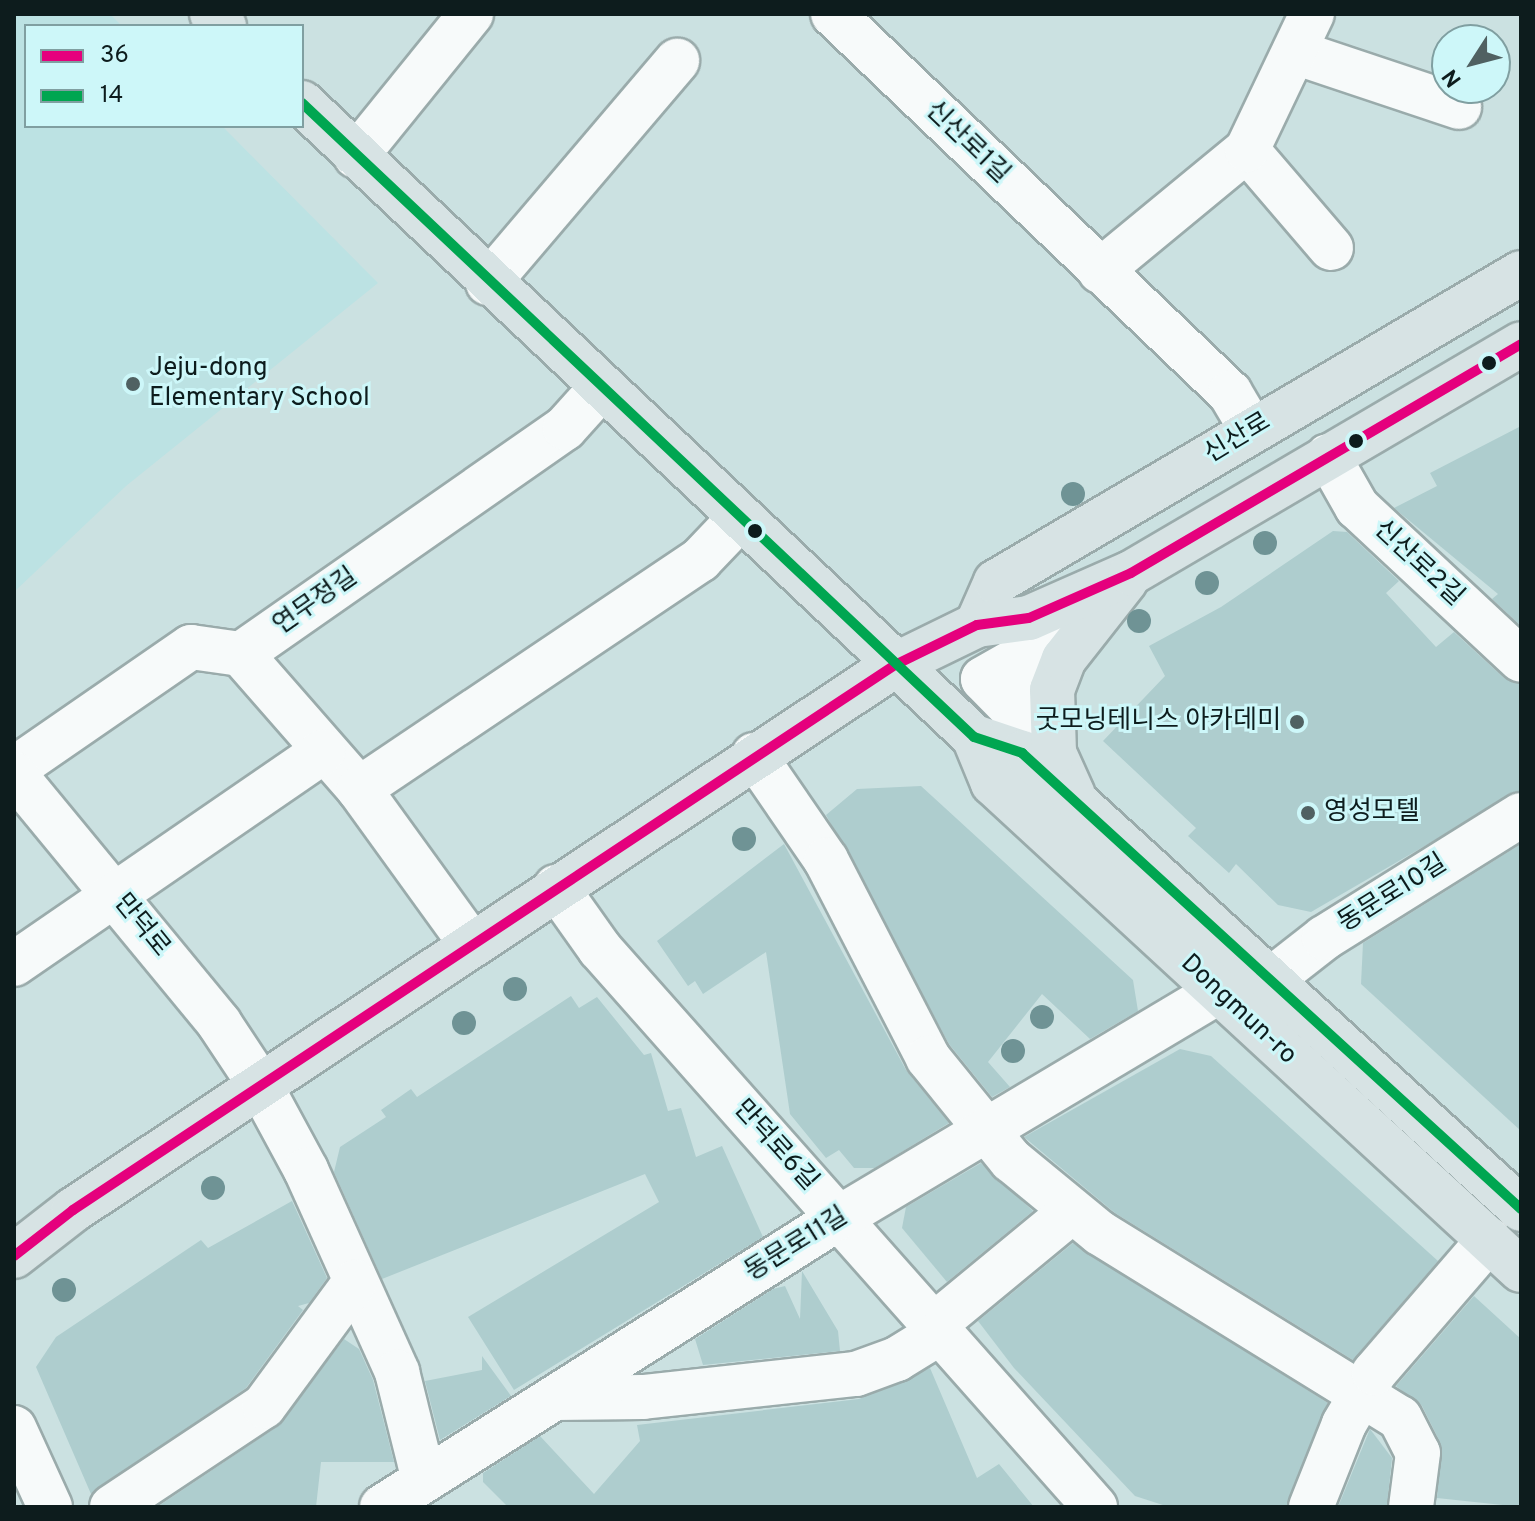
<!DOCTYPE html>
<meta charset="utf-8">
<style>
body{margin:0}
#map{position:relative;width:1535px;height:1521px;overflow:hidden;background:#cbe1e1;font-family:Overpass,"Noto Sans KR",sans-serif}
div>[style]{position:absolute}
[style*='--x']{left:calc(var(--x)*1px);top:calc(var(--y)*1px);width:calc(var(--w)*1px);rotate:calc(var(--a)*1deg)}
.built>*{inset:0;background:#bce2e3}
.building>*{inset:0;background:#aecdce}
.roads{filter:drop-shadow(2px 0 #9aabab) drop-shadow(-2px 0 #9aabab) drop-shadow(0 2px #9aabab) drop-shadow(0 -2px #9aabab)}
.minor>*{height:44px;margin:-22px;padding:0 22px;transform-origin:22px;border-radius:22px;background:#f7fafa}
.major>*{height:44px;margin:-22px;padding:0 22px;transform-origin:22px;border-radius:22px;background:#d7e3e4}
.bus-1>*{height:10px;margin:-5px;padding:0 5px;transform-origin:5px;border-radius:5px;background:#e5007d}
.bus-2>*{height:10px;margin:-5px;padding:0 5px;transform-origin:5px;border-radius:5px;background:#00a651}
.trees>*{width:24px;height:24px;margin:-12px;border-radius:50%;background:#6f9395}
.dots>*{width:22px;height:22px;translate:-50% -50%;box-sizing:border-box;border:4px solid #cdf7f9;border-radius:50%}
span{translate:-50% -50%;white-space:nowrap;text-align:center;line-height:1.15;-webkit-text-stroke:6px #cdf7f9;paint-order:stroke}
.street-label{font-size:26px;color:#0d1c1d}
.poi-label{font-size:26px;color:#0d1c1d}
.left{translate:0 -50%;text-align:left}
.right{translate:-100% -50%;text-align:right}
.frame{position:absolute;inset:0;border:16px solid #0d1c1d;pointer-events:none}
.legend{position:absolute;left:24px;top:24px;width:280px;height:104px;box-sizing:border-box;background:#cdf7f9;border:2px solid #809fa1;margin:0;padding:10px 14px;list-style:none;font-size:24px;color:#0d1c1d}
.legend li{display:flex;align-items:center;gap:16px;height:40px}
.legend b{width:40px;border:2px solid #809fa1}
.north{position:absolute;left:1431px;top:24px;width:80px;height:80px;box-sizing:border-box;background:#cdf7f9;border:2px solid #809fa1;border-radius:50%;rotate:234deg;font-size:22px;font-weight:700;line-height:32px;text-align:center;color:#0d1c1d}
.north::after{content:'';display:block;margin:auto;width:28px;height:36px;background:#506162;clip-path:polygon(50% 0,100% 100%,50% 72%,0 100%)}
</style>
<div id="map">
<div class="built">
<div style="clip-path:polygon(14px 14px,110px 14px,122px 26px,26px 26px,26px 126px,222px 126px,378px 283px,126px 486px,14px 592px)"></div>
</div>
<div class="building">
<div style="clip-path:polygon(1521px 426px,1521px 626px,1492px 599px,1498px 594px,1394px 508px,1437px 486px,1430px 473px)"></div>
<div style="clip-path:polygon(1333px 531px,1347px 532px,1399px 581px,1386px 593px,1436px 647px,1454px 632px,1504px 678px,1521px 684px,1521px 790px,1311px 912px,1278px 905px,1236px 864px,1229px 873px,1188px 836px,1196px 828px,1103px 741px,1165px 676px,1149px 646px,1221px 607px)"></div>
<div style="clip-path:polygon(921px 786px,1133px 980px,1138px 1011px,1090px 1039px,1042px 994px,988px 1062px,1010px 1087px,992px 1097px,949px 1044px,826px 815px,857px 789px)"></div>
<div style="clip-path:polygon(784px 844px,906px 1070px,949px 1123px,875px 1168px,854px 1168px,839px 1150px,826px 1158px,790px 1114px,766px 952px,703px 994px,695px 981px,688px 986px,657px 941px)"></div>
<div style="clip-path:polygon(1521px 844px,1521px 1131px,1361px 984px,1363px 943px)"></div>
<div style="clip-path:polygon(571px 996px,579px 1008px,597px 997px,644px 1055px,651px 1053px,668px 1111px,681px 1108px,696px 1157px,722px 1146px,763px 1237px,514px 1390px,468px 1317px,659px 1202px,645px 1174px,382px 1279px,334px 1172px,340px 1147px,386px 1117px,381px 1110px,411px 1089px,417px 1097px)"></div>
<div style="clip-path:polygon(1180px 1049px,1211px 1056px,1438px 1261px,1353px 1360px,1115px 1213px,1024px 1137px)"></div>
<div style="clip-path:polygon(981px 1163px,1033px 1211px,947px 1282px,902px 1228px,906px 1207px)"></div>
<div style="clip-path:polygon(292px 1201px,327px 1278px,309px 1303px,298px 1306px,303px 1310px,246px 1388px,91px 1494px,36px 1367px,56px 1337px,201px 1240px,208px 1248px)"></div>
<div style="clip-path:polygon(1073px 1243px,1328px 1403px,1287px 1507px,1169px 1507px,1135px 1496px,1014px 1368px,978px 1321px)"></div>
<div style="clip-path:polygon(802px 1271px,838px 1331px,840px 1351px,703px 1365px,695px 1339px,773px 1289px,785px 1286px,800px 1319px)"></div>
<div style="clip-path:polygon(1474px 1296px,1521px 1339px,1521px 1507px,1437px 1498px,1440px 1442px,1422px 1406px,1396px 1386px)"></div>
<div style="clip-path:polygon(344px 1339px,359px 1349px,373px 1380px,394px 1462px,321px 1462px,316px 1507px,157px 1507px,278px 1426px)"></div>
<div style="clip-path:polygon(482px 1356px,511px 1396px,440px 1440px,425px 1381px,482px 1370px)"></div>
<div style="clip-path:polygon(930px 1368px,977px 1478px,999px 1464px,1034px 1507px,508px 1507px,483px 1482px,483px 1473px,540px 1436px,594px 1494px,640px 1441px,637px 1425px,859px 1399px)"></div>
<div style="clip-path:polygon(1370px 1429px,1392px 1458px,1387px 1507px,1338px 1507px)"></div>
</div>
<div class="roads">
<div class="minor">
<div style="--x:833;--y:14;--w:549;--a:43.67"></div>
<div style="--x:1230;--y:393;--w:43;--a:59.3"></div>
<div style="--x:1295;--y:52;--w:173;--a:18.5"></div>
<div style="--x:1247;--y:150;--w:129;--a:49.4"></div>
<div style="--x:356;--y:156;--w:183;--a:-51"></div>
<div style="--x:1100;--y:271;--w:190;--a:-39.5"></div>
<div style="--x:1247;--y:150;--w:151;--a:-64.5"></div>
<div style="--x:488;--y:283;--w:292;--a:-49.6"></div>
<div style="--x:1328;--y:456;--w:59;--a:60.4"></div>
<div style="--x:1357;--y:507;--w:224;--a:43"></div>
<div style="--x:1050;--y:641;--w:81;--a:105.1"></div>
<div style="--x:1029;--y:719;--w:5;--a:143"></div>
<div style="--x:1025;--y:722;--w:60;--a:-134.3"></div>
<div style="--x:983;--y:679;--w:77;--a:-29.6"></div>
<div style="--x:241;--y:654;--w:179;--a:48.8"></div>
<div style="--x:359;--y:789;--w:191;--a:54.1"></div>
<div style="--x:754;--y:755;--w:127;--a:55.6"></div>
<div style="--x:826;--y:860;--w:223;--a:62.7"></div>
<div style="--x:928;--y:1058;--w:132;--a:50.9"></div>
<div style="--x:1011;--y:1160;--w:115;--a:39.4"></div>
<div style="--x:1100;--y:1233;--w:352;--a:31.7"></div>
<div style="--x:1400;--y:1418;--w:39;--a:63"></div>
<div style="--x:1418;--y:1453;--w:54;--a:97.4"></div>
<div style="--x:14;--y:769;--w:215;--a:-34.6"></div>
<div style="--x:191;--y:647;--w:50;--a:8"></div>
<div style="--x:241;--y:654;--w:395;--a:-34.9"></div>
<div style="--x:565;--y:428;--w:54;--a:-48"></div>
<div style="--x:14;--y:774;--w:323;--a:50.5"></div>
<div style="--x:219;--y:1023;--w:74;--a:56.5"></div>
<div style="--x:260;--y:1085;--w:97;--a:61.6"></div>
<div style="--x:306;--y:1170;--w:222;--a:65.7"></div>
<div style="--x:397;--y:1372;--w:111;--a:76"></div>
<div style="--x:359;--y:789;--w:411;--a:-33.9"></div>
<div style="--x:700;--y:560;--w:57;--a:-46.4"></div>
<div style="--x:556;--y:887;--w:76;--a:54.6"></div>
<div style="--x:600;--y:949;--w:746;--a:48.42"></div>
<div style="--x:14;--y:964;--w:375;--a:-34.5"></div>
<div style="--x:1269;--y:981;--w:70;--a:-38"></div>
<div style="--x:1324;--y:938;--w:232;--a:-32"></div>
<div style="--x:934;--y:1325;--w:178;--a:-39.5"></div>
<div style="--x:555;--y:1398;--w:88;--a:-0.7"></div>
<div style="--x:643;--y:1397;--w:214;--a:-6.2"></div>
<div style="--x:856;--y:1374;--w:44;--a:-20.1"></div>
<div style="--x:897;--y:1359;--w:52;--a:-31.5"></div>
<div style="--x:14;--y:1428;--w:87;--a:65.5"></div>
<div style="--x:112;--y:1507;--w:182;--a:-33.6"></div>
<div style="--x:264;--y:1406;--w:154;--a:-53.7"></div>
<div style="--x:382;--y:1507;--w:541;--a:-32.31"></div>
<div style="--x:839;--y:1218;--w:441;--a:-30.8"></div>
<div style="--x:1311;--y:1507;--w:89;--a:-68.3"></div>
<div style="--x:1344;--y:1424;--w:59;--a:-59.5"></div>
<div style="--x:1374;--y:1373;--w:176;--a:-49.2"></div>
</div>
<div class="major">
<div style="--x:212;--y:14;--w:17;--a:45"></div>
<div style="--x:302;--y:103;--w:924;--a:43.33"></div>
<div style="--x:974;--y:737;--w:51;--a:18.4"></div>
<div style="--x:1022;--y:753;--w:676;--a:42.42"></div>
<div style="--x:977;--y:625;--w:47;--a:-66.2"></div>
<div style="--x:996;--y:582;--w:609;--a:-30.48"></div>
<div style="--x:974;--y:737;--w:50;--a:67.6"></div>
<div style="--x:993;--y:783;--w:718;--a:42.69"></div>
<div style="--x:1073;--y:795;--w:46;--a:-114.3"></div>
<div style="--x:1054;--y:753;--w:63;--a:-91.8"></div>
<div style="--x:1052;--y:690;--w:33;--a:-69"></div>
<div style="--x:1064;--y:659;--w:100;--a:-51.9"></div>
<div style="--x:14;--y:1256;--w:75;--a:-37.9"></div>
<div style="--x:73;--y:1210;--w:986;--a:-33.55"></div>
<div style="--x:895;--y:665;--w:91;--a:-26"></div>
<div style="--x:977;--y:625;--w:52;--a:-7.7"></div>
<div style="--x:1029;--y:618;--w:111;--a:-23.8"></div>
<div style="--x:1131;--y:573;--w:452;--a:-30.4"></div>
</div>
</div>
<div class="bus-1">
<div style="--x:14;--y:1256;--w:75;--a:-37.9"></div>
<div style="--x:73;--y:1210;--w:986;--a:-33.55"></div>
<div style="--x:895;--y:665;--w:91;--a:-26"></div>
<div style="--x:977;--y:625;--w:52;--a:-7.7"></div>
<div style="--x:1029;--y:618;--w:111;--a:-23.8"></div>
<div style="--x:1131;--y:573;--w:452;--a:-30.4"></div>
</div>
<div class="bus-2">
<div style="--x:302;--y:103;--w:924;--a:43.33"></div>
<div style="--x:974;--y:737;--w:51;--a:18.4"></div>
<div style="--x:1022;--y:753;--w:676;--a:42.42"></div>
</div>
<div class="trees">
<div style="left:1073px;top:494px"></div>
<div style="left:1265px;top:543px"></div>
<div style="left:1207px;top:583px"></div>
<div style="left:1139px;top:621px"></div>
<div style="left:744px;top:839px"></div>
<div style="left:515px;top:989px"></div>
<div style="left:1042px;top:1017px"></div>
<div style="left:464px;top:1023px"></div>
<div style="left:1013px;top:1051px"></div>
<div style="left:213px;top:1188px"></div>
<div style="left:64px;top:1290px"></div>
</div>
<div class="dots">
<div style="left:1489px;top:363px;background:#0d1c1d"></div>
<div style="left:133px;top:384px;background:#506162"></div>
<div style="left:1356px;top:441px;background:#0d1c1d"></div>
<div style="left:755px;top:531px;background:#0d1c1d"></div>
<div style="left:1297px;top:722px;background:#506162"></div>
<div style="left:1308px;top:813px;background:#506162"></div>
</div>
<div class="street-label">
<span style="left:967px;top:143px;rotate:44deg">신산로1길</span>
<span style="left:1238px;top:439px;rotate:-31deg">신산로</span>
<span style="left:1418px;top:564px;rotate:43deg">신산로2길</span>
<span style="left:316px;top:602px;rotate:-35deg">연무정길</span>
<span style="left:1393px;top:894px;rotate:-32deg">동문로10길</span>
<span style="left:141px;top:926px;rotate:51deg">만덕로</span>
<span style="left:1238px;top:1010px;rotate:43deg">Dongmun-ro</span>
<span style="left:775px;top:1146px;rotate:48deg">만덕로6길</span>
<span style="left:797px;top:1245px;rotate:-32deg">동문로11길</span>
</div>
<div class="poi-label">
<span class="left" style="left:149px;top:384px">Jeju-dong<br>Elementary School</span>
<span class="right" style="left:1281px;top:722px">굿모닝테니스 아카데미</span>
<span class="left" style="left:1324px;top:813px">영성모텔</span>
</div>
<div class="frame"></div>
<ul class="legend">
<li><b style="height:10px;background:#e5007d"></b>36</li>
<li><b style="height:10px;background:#00a651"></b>14</li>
</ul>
<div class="north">N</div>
</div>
